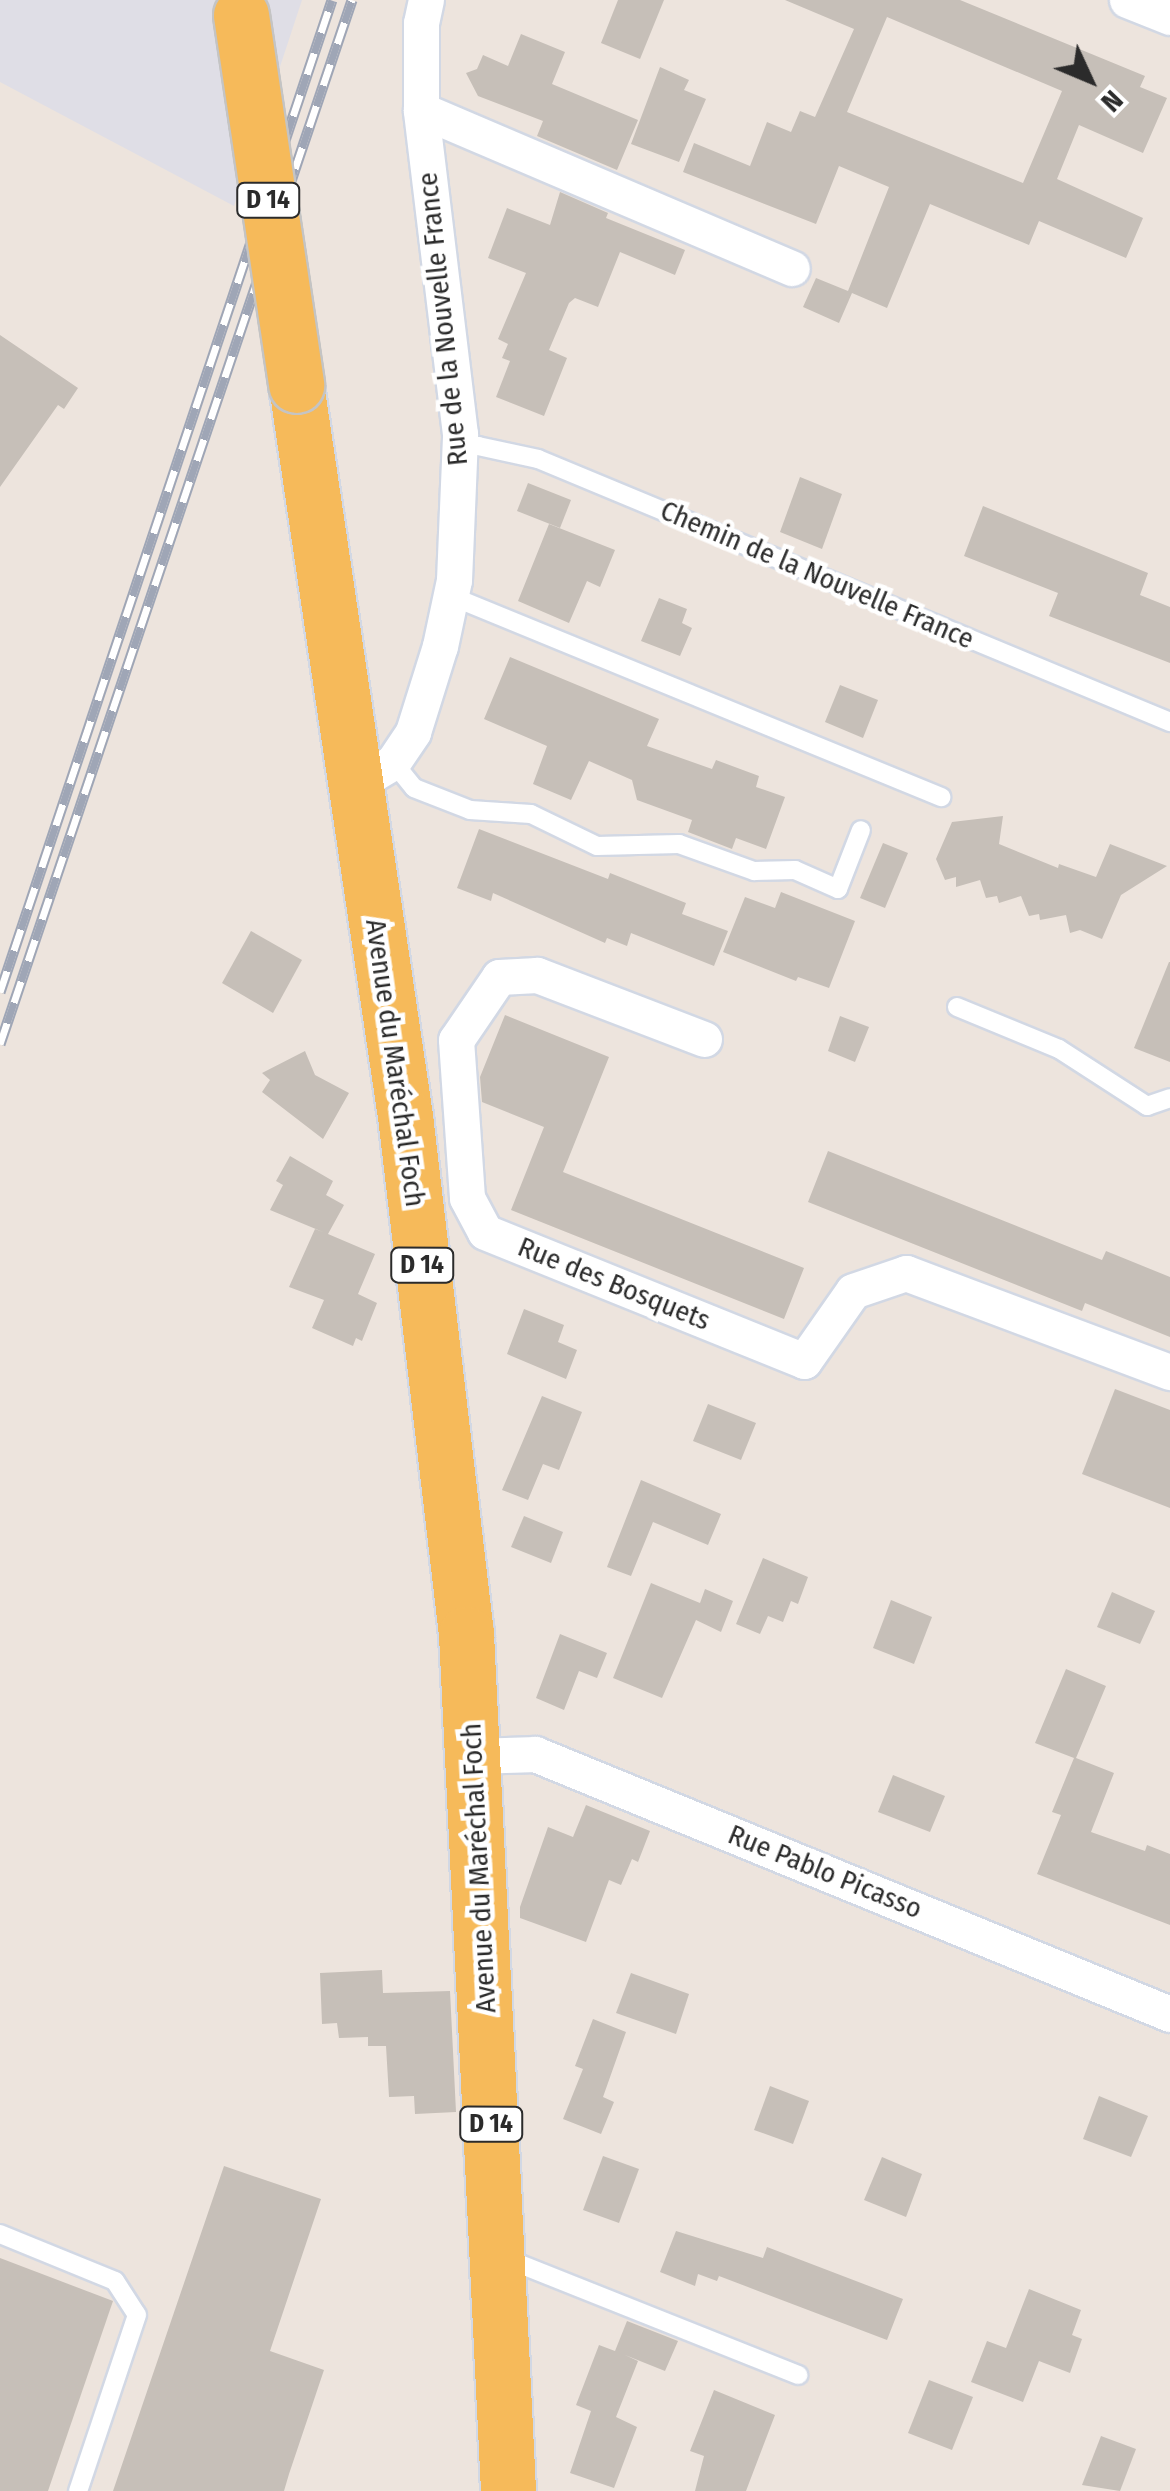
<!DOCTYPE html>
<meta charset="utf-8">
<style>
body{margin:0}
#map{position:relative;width:1170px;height:2491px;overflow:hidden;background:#ede4dd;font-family:"Fira Sans Condensed",sans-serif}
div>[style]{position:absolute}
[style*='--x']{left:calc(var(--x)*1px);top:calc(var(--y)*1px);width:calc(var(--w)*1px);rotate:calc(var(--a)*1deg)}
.industrial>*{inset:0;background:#dfdee6}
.building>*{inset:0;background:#c6bfb8}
.roads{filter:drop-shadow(2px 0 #d2d8e4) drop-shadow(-2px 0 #d2d8e4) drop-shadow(0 2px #d2d8e4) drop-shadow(0 -2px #d2d8e4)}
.service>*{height:18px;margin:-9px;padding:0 9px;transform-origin:9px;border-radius:9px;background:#fff}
.minor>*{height:35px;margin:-17.5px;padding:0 17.5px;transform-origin:17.5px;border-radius:17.5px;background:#fff}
.primary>*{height:55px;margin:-27.5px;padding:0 27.5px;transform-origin:27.5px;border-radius:27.5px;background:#f6ba5a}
.rail>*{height:11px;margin-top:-5.5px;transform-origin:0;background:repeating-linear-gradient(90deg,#fff 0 22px,#9fa6b6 0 44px);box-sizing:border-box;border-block:2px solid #9fa6b6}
.bridges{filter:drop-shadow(2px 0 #c4c4c4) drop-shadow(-2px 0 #c4c4c4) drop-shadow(0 2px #c4c4c4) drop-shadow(0 -2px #c4c4c4)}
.primary-bridge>*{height:55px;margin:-27.5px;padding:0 27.5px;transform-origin:27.5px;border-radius:27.5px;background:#f6ba5a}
span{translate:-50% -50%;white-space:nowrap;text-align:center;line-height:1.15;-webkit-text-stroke:9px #fff;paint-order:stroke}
.shield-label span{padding:2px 8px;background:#fff;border:2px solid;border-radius:8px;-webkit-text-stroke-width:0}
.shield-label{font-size:25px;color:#2b2b2b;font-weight:700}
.street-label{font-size:28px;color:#2b2b2b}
.north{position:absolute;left:1040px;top:30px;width:100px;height:100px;-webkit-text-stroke:8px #fff;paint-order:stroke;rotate:134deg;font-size:28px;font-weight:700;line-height:40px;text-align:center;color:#2b2b2b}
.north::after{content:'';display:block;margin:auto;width:35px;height:45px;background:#2b2b2b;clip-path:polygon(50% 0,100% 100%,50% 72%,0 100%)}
</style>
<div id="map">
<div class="industrial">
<div style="clip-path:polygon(0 0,302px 0,234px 206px,0 82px)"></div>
</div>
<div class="building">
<div style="clip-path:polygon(618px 0,664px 0,640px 59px,601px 43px)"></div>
<div style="clip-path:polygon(evenodd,785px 0,960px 0,1145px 76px,1140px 87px,1167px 98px,1143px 153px,1079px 125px,1057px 179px,1143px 218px,1126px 258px,1039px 221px,1029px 245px,930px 204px,887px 308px,852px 293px,839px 323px,803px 307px,816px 278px,848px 291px,889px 187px,839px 166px,816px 224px,683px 172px,694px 143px,750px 166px,767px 122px,791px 132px,800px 111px,815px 117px,854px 29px,785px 0,887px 17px,1062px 91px,1023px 183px,847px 112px,887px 17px)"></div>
<div style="clip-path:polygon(521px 34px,565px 52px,552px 84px,638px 120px,617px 170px,537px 136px,543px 121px,478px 96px,466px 73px,477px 69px,483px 55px,508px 66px)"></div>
<div style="clip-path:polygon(660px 67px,689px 80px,684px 90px,706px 99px,679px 162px,631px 144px)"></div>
<div style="clip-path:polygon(560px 192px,608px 213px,606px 218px,685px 250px,675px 275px,620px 252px,598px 307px,575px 298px,569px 303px,549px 350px,567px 358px,544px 416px,496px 397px,510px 361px,502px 358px,508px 344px,498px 339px,526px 273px,488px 258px,507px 208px,550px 225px)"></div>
<div style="clip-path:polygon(0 335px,78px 388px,64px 409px,58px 405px,0 487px)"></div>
<div style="clip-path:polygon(800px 477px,842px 494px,822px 549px,780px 532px)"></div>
<div style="clip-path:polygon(528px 483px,571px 500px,560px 528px,517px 511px)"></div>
<div style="clip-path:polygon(983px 506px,1148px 573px,1140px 595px,1170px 607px,1170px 663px,1049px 616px,1058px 593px,964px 556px)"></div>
<div style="clip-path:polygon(549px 524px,615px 550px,600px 587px,587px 581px,569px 623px,518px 601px)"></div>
<div style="clip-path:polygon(659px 598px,687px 609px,682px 623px,692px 628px,680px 656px,641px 641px)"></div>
<div style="clip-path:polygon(510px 657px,659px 719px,647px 746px,712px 769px,716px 760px,759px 776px,756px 787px,785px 797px,766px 849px,736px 838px,732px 849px,688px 832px,692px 820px,637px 800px,632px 780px,589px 761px,571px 800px,533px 784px,547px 746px,484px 719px)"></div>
<div style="clip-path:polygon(840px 685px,878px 700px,863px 738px,825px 722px)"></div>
<div style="clip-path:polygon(1003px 816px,999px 844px,1058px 868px,1059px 864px,1096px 877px,1110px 844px,1167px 866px,1121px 895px,1102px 939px,1080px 930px,1070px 933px,1066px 915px,1040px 920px,1039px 914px,1029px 916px,1021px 896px,999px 903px,997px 896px,986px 898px,980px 880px,956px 887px,956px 877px,945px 880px,936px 859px,952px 822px)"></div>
<div style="clip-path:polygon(479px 829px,608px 879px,610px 873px,686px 903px,682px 914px,728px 931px,714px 966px,631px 933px,627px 946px,607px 938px,605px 943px,493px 893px,491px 901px,457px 888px)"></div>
<div style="clip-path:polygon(883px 843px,908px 853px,885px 908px,860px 898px)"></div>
<div style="clip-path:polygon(781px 892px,855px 921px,829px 988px,798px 977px,796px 981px,723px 952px,745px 897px,775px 908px)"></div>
<div style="clip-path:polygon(251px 931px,302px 960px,273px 1013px,222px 983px)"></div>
<div style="clip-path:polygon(1169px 962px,1170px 962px,1170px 1062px,1134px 1048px)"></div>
<div style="clip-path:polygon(505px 1015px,609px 1057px,563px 1172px,804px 1268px,784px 1319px,511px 1210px,544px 1127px,482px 1102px,480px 1077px)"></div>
<div style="clip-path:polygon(840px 1016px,869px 1027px,855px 1062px,828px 1051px)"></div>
<div style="clip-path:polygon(305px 1051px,315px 1075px,349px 1093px,323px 1139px,262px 1092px,270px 1080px,262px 1073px)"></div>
<div style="clip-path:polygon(828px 1151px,1102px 1260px,1106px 1251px,1170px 1277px,1170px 1337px,1085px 1303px,1082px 1311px,808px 1202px)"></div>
<div style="clip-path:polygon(290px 1156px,333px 1181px,326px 1195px,344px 1205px,328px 1234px,375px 1254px,358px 1294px,377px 1303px,362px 1341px,356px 1338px,353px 1346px,312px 1328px,324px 1300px,289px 1287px,315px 1229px,323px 1232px,270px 1210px,283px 1185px,276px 1181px)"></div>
<div style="clip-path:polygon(524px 1309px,564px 1325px,558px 1342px,577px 1350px,566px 1379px,507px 1354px)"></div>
<div style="clip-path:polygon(1115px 1389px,1170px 1410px,1170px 1508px,1082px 1474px)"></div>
<div style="clip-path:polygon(542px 1396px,582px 1412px,559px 1470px,543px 1464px,528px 1500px,502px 1490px)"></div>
<div style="clip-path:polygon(708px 1404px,756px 1423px,741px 1460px,693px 1441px)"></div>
<div style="clip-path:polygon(641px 1480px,721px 1514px,708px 1545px,653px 1522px,631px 1576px,607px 1567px)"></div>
<div style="clip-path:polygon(524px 1516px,563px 1532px,551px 1563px,511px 1547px)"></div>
<div style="clip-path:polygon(763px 1558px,808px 1577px,798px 1604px,791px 1601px,783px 1622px,768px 1616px,760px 1634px,736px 1624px)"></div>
<div style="clip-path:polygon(651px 1583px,700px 1603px,705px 1589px,733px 1601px,721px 1632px,696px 1620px,662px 1698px,613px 1678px)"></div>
<div style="clip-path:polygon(1112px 1592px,1155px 1611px,1140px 1644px,1097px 1627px)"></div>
<div style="clip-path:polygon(891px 1600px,932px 1617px,914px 1664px,873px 1648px)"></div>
<div style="clip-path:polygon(560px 1634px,607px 1653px,597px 1678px,579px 1671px,564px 1710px,536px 1698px)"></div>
<div style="clip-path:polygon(1066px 1669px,1106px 1686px,1076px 1758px,1114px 1773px,1091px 1832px,1145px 1851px,1147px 1845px,1170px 1854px,1170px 1925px,1037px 1874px,1061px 1815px,1052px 1812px,1074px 1758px,1035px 1743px)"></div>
<div style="clip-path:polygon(893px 1775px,945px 1796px,930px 1832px,878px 1812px)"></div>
<div style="clip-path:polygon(586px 1805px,650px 1831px,638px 1862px,632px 1859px,621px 1885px,609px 1880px,586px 1942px,520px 1918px,520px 1907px,548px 1827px,573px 1837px)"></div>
<div style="clip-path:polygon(382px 1970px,383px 1993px,450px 1991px,456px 2112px,415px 2114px,414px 2096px,389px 2097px,386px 2046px,368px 2046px,368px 2037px,339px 2038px,337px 2023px,322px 2024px,320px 1973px)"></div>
<div style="clip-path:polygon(631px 1973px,689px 1994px,676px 2034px,616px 2013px)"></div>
<div style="clip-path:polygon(593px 2019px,626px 2032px,603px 2097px,614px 2102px,601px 2134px,563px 2119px,583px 2069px,575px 2066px)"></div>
<div style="clip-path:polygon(770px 2086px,809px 2101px,793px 2144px,754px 2130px)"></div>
<div style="clip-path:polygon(1099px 2096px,1148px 2116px,1131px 2157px,1083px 2139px)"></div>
<div style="clip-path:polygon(603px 2156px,639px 2169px,619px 2223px,583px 2210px)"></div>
<div style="clip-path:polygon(882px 2157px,922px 2174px,906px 2217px,864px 2200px)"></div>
<div style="clip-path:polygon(224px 2166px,321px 2199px,270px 2351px,324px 2370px,289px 2474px,284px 2491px,113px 2491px)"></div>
<div style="clip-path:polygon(676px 2231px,763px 2258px,767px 2247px,903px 2299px,887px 2340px,719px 2276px,717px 2281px,698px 2274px,695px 2286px,660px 2272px)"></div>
<div style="clip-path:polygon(0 2258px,113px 2301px,48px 2491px,0 2491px)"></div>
<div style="clip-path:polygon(1029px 2289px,1081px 2310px,1072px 2335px,1082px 2339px,1070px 2373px,1039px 2361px,1023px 2402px,971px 2382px,987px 2341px,1006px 2348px)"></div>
<div style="clip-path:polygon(627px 2321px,678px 2341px,665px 2371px,625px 2355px,638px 2361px,616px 2417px,637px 2427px,614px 2488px,570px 2473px,591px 2411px,576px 2405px,599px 2345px,615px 2351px)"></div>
<div style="clip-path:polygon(929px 2380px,973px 2397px,952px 2450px,908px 2433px)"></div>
<div style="clip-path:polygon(714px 2390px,775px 2415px,746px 2491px,695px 2491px,704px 2456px,690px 2451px)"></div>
<div style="clip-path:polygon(1101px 2436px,1136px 2449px,1120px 2491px,1082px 2485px)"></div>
</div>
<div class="roads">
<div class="service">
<div style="--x:459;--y:447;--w:19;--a:-3"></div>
<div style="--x:478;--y:446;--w:61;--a:12.2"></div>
<div style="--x:538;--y:459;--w:685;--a:22.59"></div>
<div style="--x:451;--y:596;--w:530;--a:22.3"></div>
<div style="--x:393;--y:762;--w:33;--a:51"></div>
<div style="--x:414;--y:788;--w:60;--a:21.4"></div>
<div style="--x:470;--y:810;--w:61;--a:3.8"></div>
<div style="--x:531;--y:814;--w:73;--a:25.9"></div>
<div style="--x:597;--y:846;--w:82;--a:-1.4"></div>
<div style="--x:679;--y:844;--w:80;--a:19.8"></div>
<div style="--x:754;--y:871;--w:41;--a:-1.4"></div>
<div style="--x:795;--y:870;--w:47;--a:23.8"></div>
<div style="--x:838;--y:889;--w:63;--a:-68.7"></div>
<div style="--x:957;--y:1007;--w:110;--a:22.4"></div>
<div style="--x:1059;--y:1049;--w:105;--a:32.9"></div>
<div style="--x:1147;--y:1106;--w:24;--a:-19"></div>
<div style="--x:0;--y:2234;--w:124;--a:22.2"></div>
<div style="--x:115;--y:2281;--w:40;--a:57.1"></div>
<div style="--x:137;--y:2315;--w:186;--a:108.5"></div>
<div style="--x:502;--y:2257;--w:319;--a:21.7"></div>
</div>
<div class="minor">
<div style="--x:1127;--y:0;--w:46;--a:21.6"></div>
<div style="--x:421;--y:110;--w:403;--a:23.1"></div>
<div style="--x:351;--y:776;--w:22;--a:-5"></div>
<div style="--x:373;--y:774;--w:23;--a:-31"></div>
<div style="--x:393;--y:762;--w:36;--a:-56"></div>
<div style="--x:413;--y:732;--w:90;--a:-72.6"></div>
<div style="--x:440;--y:646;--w:67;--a:-78"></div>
<div style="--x:454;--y:580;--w:146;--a:-87.6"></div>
<div style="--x:460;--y:434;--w:326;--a:-96.9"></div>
<div style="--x:421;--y:110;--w:87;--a:-90"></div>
<div style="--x:421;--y:23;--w:24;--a:-78"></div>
<div style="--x:704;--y:1039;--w:179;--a:-159"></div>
<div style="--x:537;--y:975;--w:38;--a:177"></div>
<div style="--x:499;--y:977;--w:76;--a:124.3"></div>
<div style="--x:456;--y:1040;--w:158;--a:86"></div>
<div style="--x:467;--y:1198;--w:38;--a:62"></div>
<div style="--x:485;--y:1232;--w:344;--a:22"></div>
<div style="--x:804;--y:1361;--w:85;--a:-55"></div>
<div style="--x:853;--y:1291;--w:56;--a:-18.8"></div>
<div style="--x:906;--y:1273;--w:282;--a:20.6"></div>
<div style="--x:475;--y:1756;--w:60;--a:-1.9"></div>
<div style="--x:535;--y:1754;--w:686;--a:22.27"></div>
</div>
<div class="primary">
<div style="--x:296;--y:385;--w:739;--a:81.52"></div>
<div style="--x:405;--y:1116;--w:522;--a:83.28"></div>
<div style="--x:466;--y:1634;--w:858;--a:87.19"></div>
</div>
</div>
<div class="rail">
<div style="--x:0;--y:992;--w:1046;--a:-71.5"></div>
<div style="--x:0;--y:1044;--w:1102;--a:-71.37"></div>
</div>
<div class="bridges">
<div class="primary-bridge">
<div style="--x:241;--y:15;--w:374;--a:81.5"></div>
</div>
</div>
<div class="shield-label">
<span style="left:268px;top:200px">D 14</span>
<span style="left:422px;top:1265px">D 14</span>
<span style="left:491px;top:2124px">D 14</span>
</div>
<div class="street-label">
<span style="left:443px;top:319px;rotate:-96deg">Rue de la Nouvelle France</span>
<span style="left:817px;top:575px;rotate:23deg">Chemin de la Nouvelle France</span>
<span style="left:395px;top:1063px;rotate:82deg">Avenue du Maréchal Foch</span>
<span style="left:614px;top:1284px;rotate:22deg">Rue des Bosquets</span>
<span style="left:479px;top:1868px;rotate:-93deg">Avenue du Maréchal Foch</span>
<span style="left:825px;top:1872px;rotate:22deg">Rue Pablo Picasso</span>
</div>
<div class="north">N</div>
</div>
